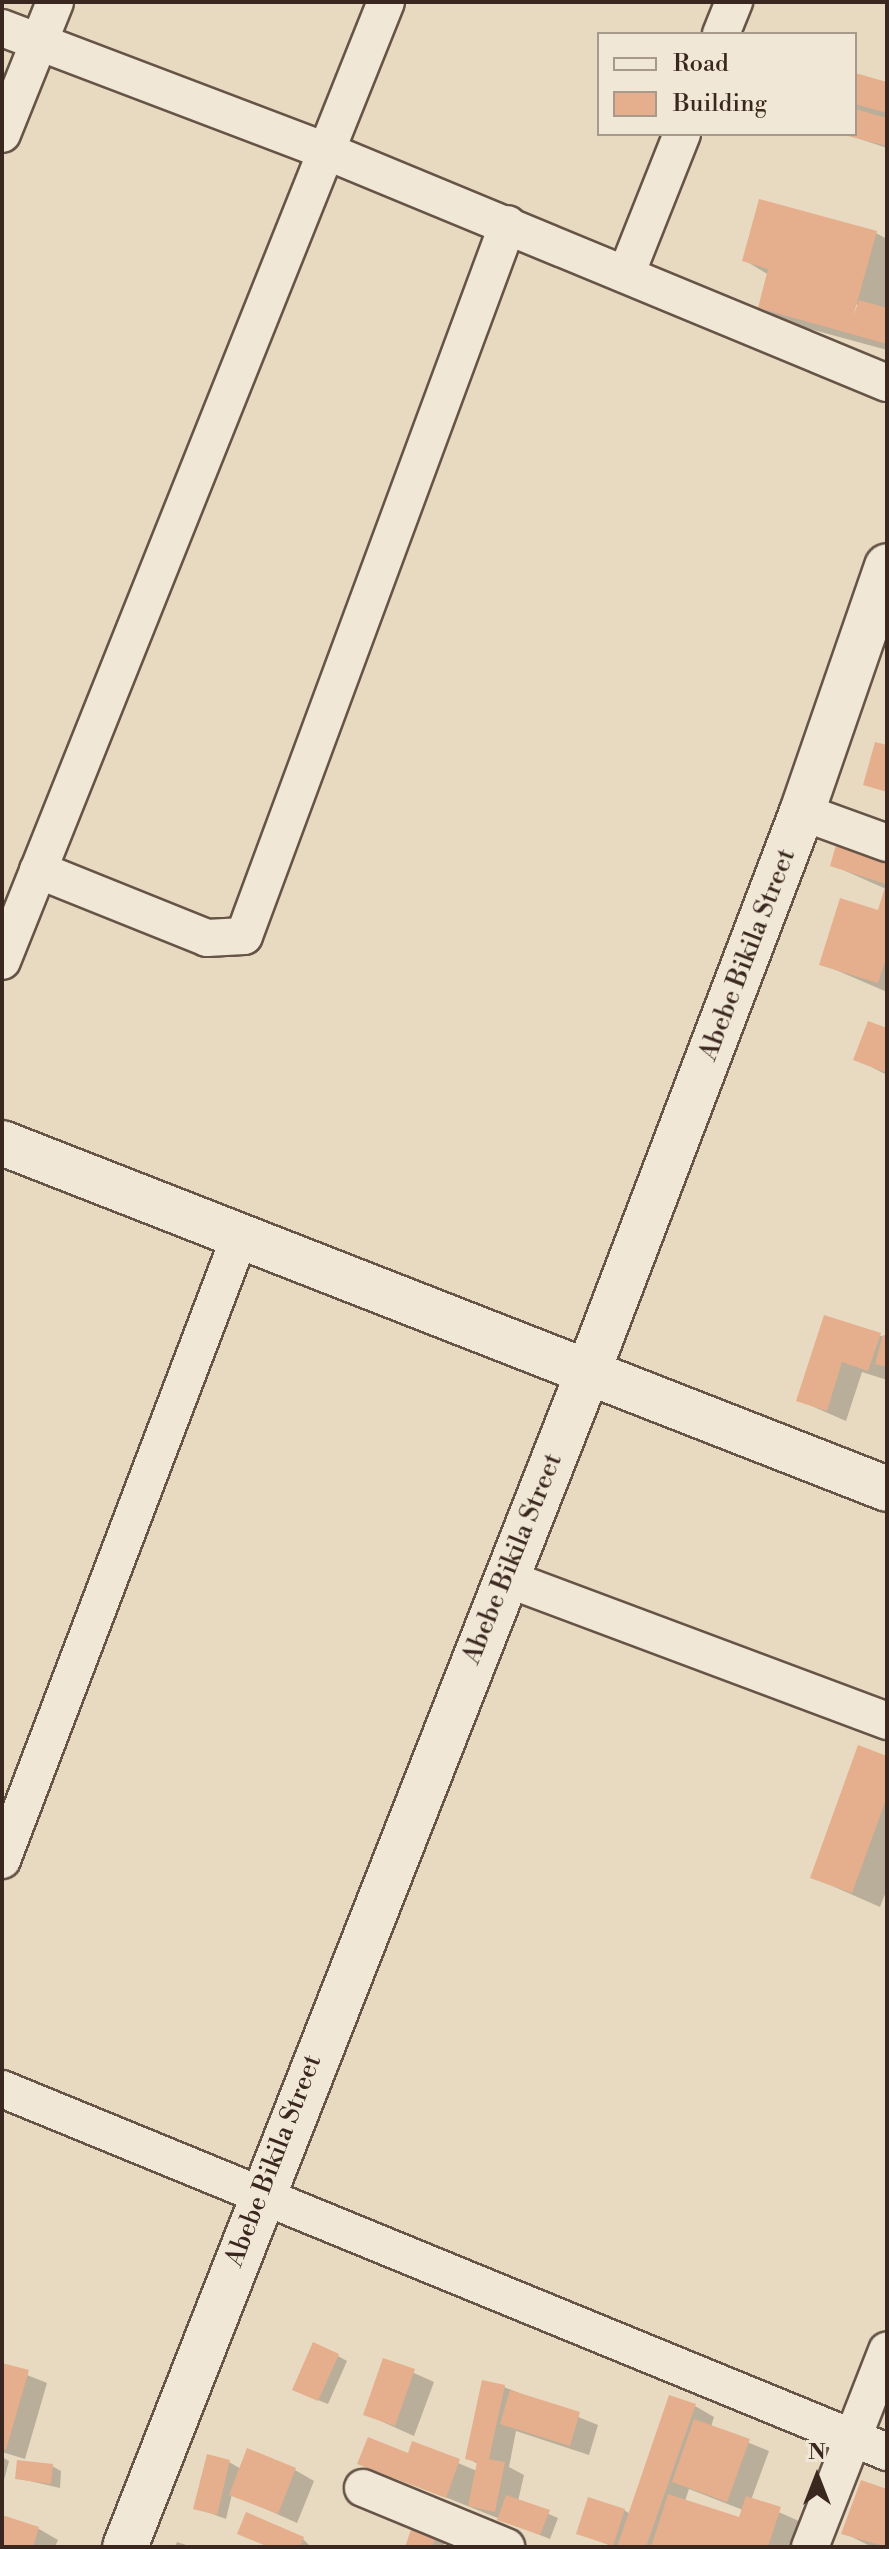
<!DOCTYPE html>
<style>
body{margin:0}
#map{position:relative;width:889px;height:2549px;overflow:hidden;background:#e8dac0;font-family:"Libre Bodoni",serif}
div>[style]{position:absolute}
[style*='--x']{left:calc(var(--x)*1px);top:calc(var(--y)*1px);width:calc(var(--w)*1px);rotate:calc(var(--a)*1deg)}
.shadow>*{inset:0;background:#0003}
.building>*{inset:0;background:#e5ae8d}
.roads{filter:drop-shadow(2px 0 #665447) drop-shadow(-2px 0 #665447) drop-shadow(0 2px #665447) drop-shadow(0 -2px #665447)}
.minor>*{height:36px;margin:-18px;padding:0 18px;transform-origin:18px;border-radius:18px;background:#f0e7d6}
.tertiary>*{height:44px;margin:-22px;padding:0 22px;transform-origin:22px;border-radius:22px;background:#f0e7d6}
.secondary>*{height:44px;margin:-22px;padding:0 22px;transform-origin:22px;border-radius:22px;background:#f0e7d6}
span{translate:-50% -50%;white-space:nowrap;text-align:center;line-height:1.15;-webkit-text-stroke:6px #f0e7d6;paint-order:stroke}
.street-label{font-size:26px;color:#3a271f}
.frame{position:absolute;inset:0;border:4px solid #3a271f;pointer-events:none}
.legend{position:absolute;left:597px;top:32px;width:260px;height:104px;box-sizing:border-box;background:#f0e7d6;border:2px solid #a79a8d;margin:0;padding:10px 14px;list-style:none;font-size:24px;color:#3a271f}
.legend li{display:flex;align-items:center;gap:16px;height:40px}
.legend b{width:40px;border:2px solid #a79a8d}
.north{position:absolute;left:777px;top:2437px;width:80px;height:80px;-webkit-text-stroke:6px #f0e7d6;paint-order:stroke;rotate:0deg;font-size:22px;font-weight:700;line-height:32px;text-align:center;color:#3a271f}
.north::after{content:'';display:block;margin:auto;width:28px;height:36px;background:#3a271f;clip-path:polygon(50% 0,100% 100%,50% 72%,0 100%)}
</style>
<div id="map">
<div class="shadow">
<div style="clip-path:polygon(855px 75px,887px 84px,887px 148px,845px 134px,855px 134px)"></div>
<div style="clip-path:polygon(evenodd,876px 233px,887px 239px,887px 350px,788px 323px,760px 307px,769px 275px,744px 260px,876px 233px,854px 304px,860px 305px,852px 326px,854px 304px)"></div>
<div style="clip-path:polygon(887px 862px,887px 992px,822px 964px,879px 913px,886px 889px,832px 865px)"></div>
<div style="clip-path:polygon(887px 1030px,887px 1075px,856px 1059px)"></div>
<div style="clip-path:polygon(826px 1317px,887px 1338px,887px 1380px,862px 1372px,846px 1421px,798px 1400px)"></div>
<div style="clip-path:polygon(887px 1758px,887px 1889px,880px 1907px,812px 1877px)"></div>
<div style="clip-path:polygon(338px 2356px,347px 2361px,328px 2404px,303px 2394px)"></div>
<div style="clip-path:polygon(385px 2360px,434px 2382px,414px 2436px,365px 2414px)"></div>
<div style="clip-path:polygon(2px 2365px,47px 2383px,25px 2459px,2px 2452px)"></div>
<div style="clip-path:polygon(504px 2387px,598px 2425px,589px 2455px,516px 2431px,509px 2467px,524px 2475px,518px 2501px,558px 2518px,550px 2539px,360px 2463px,409px 2455px,413px 2444px,477px 2471px,478px 2464px,467px 2458px)"></div>
<div style="clip-path:polygon(evenodd,695px 2406px,714px 2417px,711px 2427px,769px 2451px,751px 2500px,808px 2525px,801px 2547px,614px 2547px,578px 2533px,624px 2510px,630px 2514px,695px 2406px,689px 2489px,743px 2510px,740px 2520px,685px 2501px,689px 2489px)"></div>
<div style="clip-path:polygon(2px 2457px,9px 2461px,2px 2488px)"></div>
<div style="clip-path:polygon(229px 2462px,241px 2469px,295px 2470px,314px 2481px,297px 2523px,232px 2494px,226px 2519px,196px 2508px)"></div>
<div style="clip-path:polygon(52px 2466px,61px 2471px,60px 2488px,17px 2478px)"></div>
<div style="clip-path:polygon(887px 2491px,887px 2547px,872px 2547px,844px 2533px)"></div>
<div style="clip-path:polygon(2px 2517px,39px 2529px,58px 2540px,55px 2547px,2px 2547px)"></div>
<div style="clip-path:polygon(438px 2531px,447px 2536px,443px 2547px,407px 2547px)"></div>
<div style="clip-path:polygon(303px 2539px,311px 2547px,270px 2547px)"></div>
<div style="clip-path:polygon(177px 2542px,192px 2547px,175px 2547px)"></div>
</div>
<div class="building">
<div style="clip-path:polygon(855px 73px,887px 82px,887px 113px,855px 104px)"></div>
<div style="clip-path:polygon(855px 109px,887px 118px,887px 146px,844px 135px,855px 134px)"></div>
<div style="clip-path:polygon(759px 199px,877px 231px,853px 317px,859px 300px,887px 308px,887px 344px,758px 308px,768px 269px,742px 261px)"></div>
<div style="clip-path:polygon(875px 742px,887px 745px,887px 792px,863px 785px)"></div>
<div style="clip-path:polygon(836px 845px,887px 860px,887px 956px,878px 983px,819px 965px,840px 898px,878px 910px,886px 884px,830px 866px)"></div>
<div style="clip-path:polygon(868px 1021px,887px 1028px,887px 1073px,853px 1060px)"></div>
<div style="clip-path:polygon(824px 1315px,881px 1333px,868px 1371px,842px 1362px,827px 1411px,796px 1401px)"></div>
<div style="clip-path:polygon(883px 1335px,887px 1336px,887px 1367px,875px 1364px)"></div>
<div style="clip-path:polygon(858px 1745px,887px 1756px,887px 1797px,852px 1893px,810px 1878px)"></div>
<div style="clip-path:polygon(313px 2342px,339px 2354px,318px 2401px,292px 2390px)"></div>
<div style="clip-path:polygon(383px 2358px,415px 2369px,395px 2426px,363px 2415px)"></div>
<div style="clip-path:polygon(2px 2363px,29px 2370px,6px 2450px,2px 2448px)"></div>
<div style="clip-path:polygon(482px 2380px,505px 2385px,489px 2459px,505px 2462px,495px 2512px,468px 2506px,477px 2462px,465px 2459px)"></div>
<div style="clip-path:polygon(510px 2390px,580px 2412px,570px 2446px,500px 2424px)"></div>
<div style="clip-path:polygon(669px 2395px,696px 2404px,646px 2547px,617px 2547px)"></div>
<div style="clip-path:polygon(694px 2419px,750px 2439px,727px 2502px,672px 2482px)"></div>
<div style="clip-path:polygon(368px 2437px,408px 2453px,412px 2441px,460px 2459px,446px 2498px,357px 2464px)"></div>
<div style="clip-path:polygon(247px 2448px,296px 2468px,278px 2514px,229px 2495px)"></div>
<div style="clip-path:polygon(207px 2454px,230px 2460px,217px 2515px,193px 2509px)"></div>
<div style="clip-path:polygon(17px 2460px,53px 2464px,51px 2484px,15px 2479px)"></div>
<div style="clip-path:polygon(861px 2480px,887px 2489px,887px 2547px,841px 2534px)"></div>
<div style="clip-path:polygon(668px 2494px,739px 2517px,746px 2496px,781px 2507px,768px 2547px,651px 2547px)"></div>
<div style="clip-path:polygon(506px 2495px,550px 2510px,540px 2535px,497px 2520px)"></div>
<div style="clip-path:polygon(588px 2497px,625px 2509px,613px 2546px,576px 2534px)"></div>
<div style="clip-path:polygon(246px 2512px,304px 2537px,300px 2547px,269px 2547px,237px 2534px)"></div>
<div style="clip-path:polygon(2px 2515px,39px 2527px,33px 2547px,2px 2547px)"></div>
<div style="clip-path:polygon(414px 2521px,439px 2529px,432px 2547px,405px 2547px)"></div>
</div>
<div class="roads">
<div class="minor">
<div style="--x:2;--y:28;--w:347;--a:20.8"></div>
<div style="--x:326;--y:151;--w:607;--a:22.47"></div>
<div style="--x:721;--y:34;--w:35;--a:-68"></div>
<div style="--x:2;--y:134;--w:142;--a:-68.1"></div>
<div style="--x:627;--y:272;--w:149;--a:-68.3"></div>
<div style="--x:802;--y:812;--w:90;--a:20"></div>
<div style="--x:38;--y:870;--w:182;--a:21.9"></div>
<div style="--x:207;--y:938;--w:37;--a:-3"></div>
<div style="--x:244;--y:936;--w:759;--a:-69.66"></div>
<div style="--x:2;--y:961;--w:1033;--a:-68.18"></div>
<div style="--x:505;--y:1578;--w:408;--a:20.5"></div>
<div style="--x:2;--y:1860;--w:668;--a:-69.12"></div>
<div style="--x:2;--y:2089;--w:957;--a:22.3"></div>
<div style="--x:363;--y:2488;--w:155;--a:22.4"></div>
<div style="--x:810;--y:2547;--w:211;--a:-68.6"></div>
</div>
<div class="tertiary">
<div style="--x:2;--y:1143;--w:950;--a:21.35"></div>
</div>
<div class="secondary">
<div style="--x:125;--y:2547;--w:1263;--a:-68.49"></div>
<div style="--x:588;--y:1372;--w:599;--a:-69.09"></div>
<div style="--x:802;--y:812;--w:260;--a:-70.9"></div>
</div>
</div>
<div class="street-label">
<span style="left:748px;top:955px;rotate:-69deg">Abebe Bikila Street</span>
<span style="left:513px;top:1559px;rotate:-68deg">Abebe Bikila Street</span>
<span style="left:274px;top:2161px;rotate:-69deg">Abebe Bikila Street</span>
</div>
<div class="frame"></div>
<ul class="legend">
<li><b style="height:10px;background:#f0e7d6"></b>Road</li>
<li><b style="height:22px;background:#e5ae8d"></b>Building</li>
</ul>
<div class="north">N</div>
</div>
